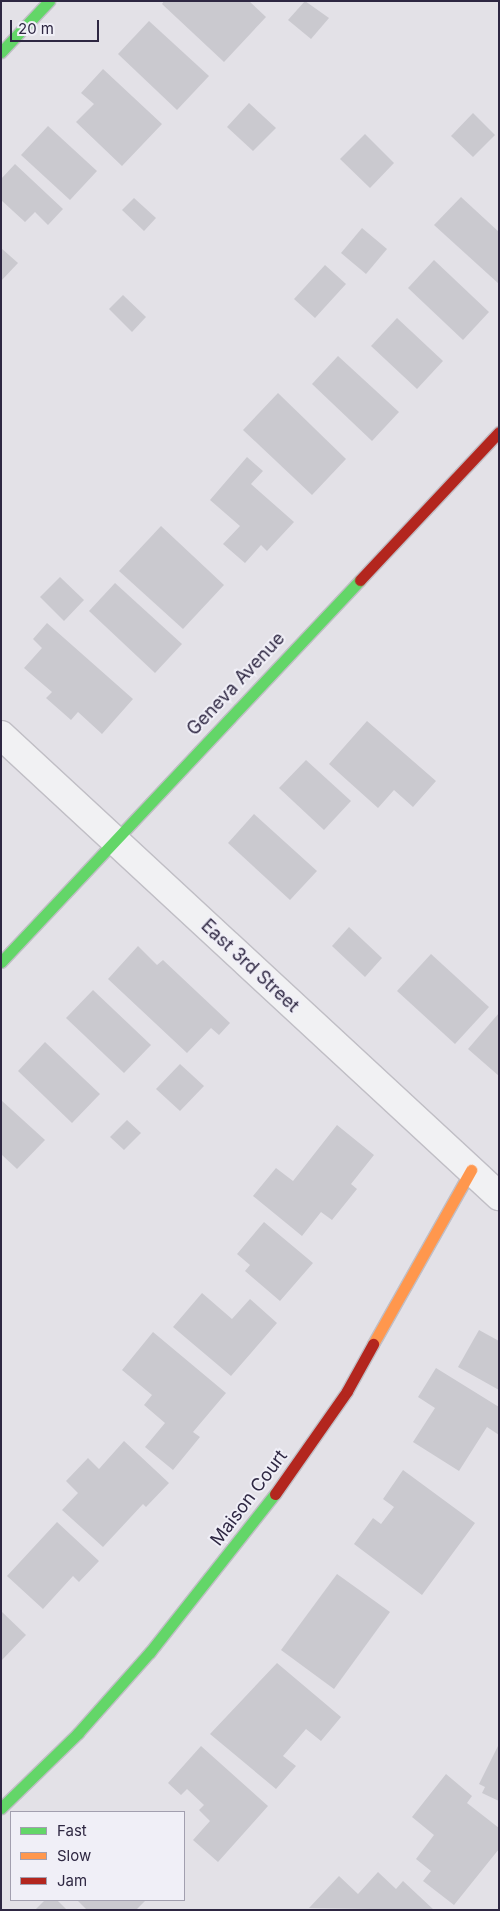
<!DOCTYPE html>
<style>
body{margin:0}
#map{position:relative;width:500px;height:1911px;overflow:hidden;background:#e3e1e7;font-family:Inter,sans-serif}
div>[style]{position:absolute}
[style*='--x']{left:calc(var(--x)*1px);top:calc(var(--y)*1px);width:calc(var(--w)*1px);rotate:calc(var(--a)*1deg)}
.building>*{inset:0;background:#cac9cf}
.roads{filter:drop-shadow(1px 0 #c0bec5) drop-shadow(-1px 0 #c0bec5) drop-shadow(0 1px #c0bec5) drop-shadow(0 -1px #c0bec5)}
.street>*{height:28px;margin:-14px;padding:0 14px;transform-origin:14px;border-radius:14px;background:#f1f1f3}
.fast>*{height:11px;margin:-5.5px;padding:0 5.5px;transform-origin:5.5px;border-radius:5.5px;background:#63d668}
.slow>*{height:11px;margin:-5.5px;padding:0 5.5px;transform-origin:5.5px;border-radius:5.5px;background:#ff974d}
.jam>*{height:11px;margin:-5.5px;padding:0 5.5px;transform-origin:5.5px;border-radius:5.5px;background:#b3261e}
span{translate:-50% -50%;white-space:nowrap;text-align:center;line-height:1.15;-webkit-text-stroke:4px #f0eff7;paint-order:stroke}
.street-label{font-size:18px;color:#2e2742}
.frame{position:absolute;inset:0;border:2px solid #2e2742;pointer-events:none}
.legend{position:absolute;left:10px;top:1811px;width:175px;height:90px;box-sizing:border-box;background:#f0eff7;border:1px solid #a29faf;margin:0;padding:6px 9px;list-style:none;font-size:15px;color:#2e2742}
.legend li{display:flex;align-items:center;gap:10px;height:25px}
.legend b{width:25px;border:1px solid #a29faf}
.scale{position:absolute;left:10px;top:20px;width:89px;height:22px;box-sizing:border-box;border:2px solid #2e2742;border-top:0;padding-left:6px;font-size:15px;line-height:18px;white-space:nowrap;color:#2e2742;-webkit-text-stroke:4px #f0eff7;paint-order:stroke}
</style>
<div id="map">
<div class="building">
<div style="clip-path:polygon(164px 1px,249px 1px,266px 17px,224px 62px,162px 4px)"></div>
<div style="clip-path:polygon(305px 1px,329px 18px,311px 39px,288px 20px)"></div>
<div style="clip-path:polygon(149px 21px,209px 76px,177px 110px,118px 54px)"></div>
<div style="clip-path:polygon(103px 69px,162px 124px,122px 166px,76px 122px,94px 104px,81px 93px)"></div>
<div style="clip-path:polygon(249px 103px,276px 128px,253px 151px,227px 127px)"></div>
<div style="clip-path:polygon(473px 113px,495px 135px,473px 157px,451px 136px)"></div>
<div style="clip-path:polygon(48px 126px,97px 171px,70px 200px,21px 155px)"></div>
<div style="clip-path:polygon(365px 134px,394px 163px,370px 188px,340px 159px)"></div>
<div style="clip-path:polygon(15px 164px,63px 209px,48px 225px,35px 212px,25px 222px,1px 200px,1px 179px)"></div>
<div style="clip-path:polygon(461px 197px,499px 232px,499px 284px,434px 225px)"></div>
<div style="clip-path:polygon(134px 198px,156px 218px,144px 231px,122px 210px)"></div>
<div style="clip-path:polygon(362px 228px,387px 249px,366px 274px,341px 253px)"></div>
<div style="clip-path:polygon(1px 248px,18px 263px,1px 281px)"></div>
<div style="clip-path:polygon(434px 260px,489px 312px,463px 340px,408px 288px)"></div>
<div style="clip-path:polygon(325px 265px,346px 284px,315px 318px,294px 299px)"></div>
<div style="clip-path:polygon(123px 295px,146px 317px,132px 332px,109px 309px)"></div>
<div style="clip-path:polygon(397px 318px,443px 361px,417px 389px,371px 346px)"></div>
<div style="clip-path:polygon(338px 356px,399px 412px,372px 441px,312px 384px)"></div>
<div style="clip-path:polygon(278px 393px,346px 459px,312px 495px,243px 430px)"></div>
<div style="clip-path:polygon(247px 457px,263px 471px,251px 484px,294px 522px,267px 551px,261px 545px,245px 563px,223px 544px,240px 526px,210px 500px)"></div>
<div style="clip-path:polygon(161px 526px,224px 585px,183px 629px,119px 571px)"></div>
<div style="clip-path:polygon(60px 577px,84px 600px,64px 621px,40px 597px)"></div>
<div style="clip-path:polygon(115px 583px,182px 644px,155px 673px,89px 611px)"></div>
<div style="clip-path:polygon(47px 623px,133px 699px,102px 734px,78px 712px,71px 720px,46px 698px,52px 692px,24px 668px,42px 648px,33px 639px)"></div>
<div style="clip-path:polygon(367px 721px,436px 781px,413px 807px,394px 790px,378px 808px,329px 764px)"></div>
<div style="clip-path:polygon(306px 760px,351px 801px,324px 830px,279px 788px)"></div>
<div style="clip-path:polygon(254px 814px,317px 871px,290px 900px,228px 843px)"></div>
<div style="clip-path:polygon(349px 927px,382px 958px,365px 977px,332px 946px)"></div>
<div style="clip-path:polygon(138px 946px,157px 965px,163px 960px,230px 1023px,219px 1035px,211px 1028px,187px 1053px,108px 979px)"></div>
<div style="clip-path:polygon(431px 954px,489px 1007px,455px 1044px,397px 991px)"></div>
<div style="clip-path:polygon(93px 990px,151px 1045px,124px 1073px,66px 1018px)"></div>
<div style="clip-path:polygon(499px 1013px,499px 1076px,468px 1049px)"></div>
<div style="clip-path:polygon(45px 1042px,100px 1094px,72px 1123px,18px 1071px)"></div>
<div style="clip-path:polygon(180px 1064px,204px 1086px,180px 1111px,156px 1089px)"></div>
<div style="clip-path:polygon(1px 1100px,45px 1140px,17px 1169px,1px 1154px)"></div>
<div style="clip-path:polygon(127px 1120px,141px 1133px,124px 1150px,110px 1137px)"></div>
<div style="clip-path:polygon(337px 1125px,374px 1155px,351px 1184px,357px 1189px,332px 1220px,321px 1212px,302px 1236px,253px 1196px,276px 1168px,293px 1181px)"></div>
<div style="clip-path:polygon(264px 1222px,313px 1263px,280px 1301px,245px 1271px,250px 1265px,237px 1254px)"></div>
<div style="clip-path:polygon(202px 1293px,232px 1319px,250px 1299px,277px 1323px,231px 1376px,173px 1327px)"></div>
<div style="clip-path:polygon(479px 1330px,499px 1341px,499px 1390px,458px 1367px)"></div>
<div style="clip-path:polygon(153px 1332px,226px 1393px,193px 1432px,200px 1437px,173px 1470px,145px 1447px,165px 1423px,144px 1405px,152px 1395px,122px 1370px)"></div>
<div style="clip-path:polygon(436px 1368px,499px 1407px,499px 1435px,487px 1427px,459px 1471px,413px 1442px,435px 1408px,418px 1397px)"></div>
<div style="clip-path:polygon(124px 1441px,169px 1483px,146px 1507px,143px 1504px,103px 1547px,62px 1510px,78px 1493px,66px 1481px,88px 1458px,99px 1469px)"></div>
<div style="clip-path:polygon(403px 1470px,475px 1523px,422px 1595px,354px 1544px,373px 1518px,381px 1524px,394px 1507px,383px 1499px)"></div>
<div style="clip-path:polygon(57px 1522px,99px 1561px,79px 1582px,73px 1576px,43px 1609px,7px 1576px)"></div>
<div style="clip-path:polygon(337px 1574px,390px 1612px,334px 1689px,281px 1650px)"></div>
<div style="clip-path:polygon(1px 1611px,26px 1635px,1px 1661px)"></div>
<div style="clip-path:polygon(277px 1663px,341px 1717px,321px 1741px,306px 1729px,283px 1756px,296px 1766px,276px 1789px,210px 1734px)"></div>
<div style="clip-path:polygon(499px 1744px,499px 1801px,482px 1793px,485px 1787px,479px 1784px)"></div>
<div style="clip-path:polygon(201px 1746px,268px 1806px,218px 1862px,193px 1840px,210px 1821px,199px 1810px,204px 1805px,187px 1789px,181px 1795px,168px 1783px)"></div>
<div style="clip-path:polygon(446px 1774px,472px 1796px,467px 1803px,499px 1828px,499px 1849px,454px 1905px,423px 1881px,431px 1871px,416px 1859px,434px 1835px,412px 1817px)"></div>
<div style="clip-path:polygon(378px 1872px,396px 1889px,403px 1881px,434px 1910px,309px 1908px,339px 1876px,358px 1894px)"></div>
<div style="clip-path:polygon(45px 1900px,57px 1900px,67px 1910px,35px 1910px)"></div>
<div style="clip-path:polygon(77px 1900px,146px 1900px,136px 1910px,87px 1910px)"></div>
</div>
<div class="roads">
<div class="street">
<div style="--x:1;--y:735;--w:679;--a:42.79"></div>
</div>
<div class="fast">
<div style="--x:1;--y:52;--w:70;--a:-46.7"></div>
<div style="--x:1;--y:962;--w:524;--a:-46.78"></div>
<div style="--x:1;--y:1808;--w:107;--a:-44.2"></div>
<div style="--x:78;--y:1733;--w:108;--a:-48.4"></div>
<div style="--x:150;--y:1652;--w:201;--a:-51.7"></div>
</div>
<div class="slow">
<div style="--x:373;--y:1344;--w:200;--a:-60.6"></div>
</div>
<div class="jam">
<div style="--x:360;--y:580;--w:203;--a:-46.8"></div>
<div style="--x:275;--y:1494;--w:126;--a:-55"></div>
<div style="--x:347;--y:1391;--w:54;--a:-61"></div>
</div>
</div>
<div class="street-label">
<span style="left:236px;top:684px;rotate:-47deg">Geneva Avenue</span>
<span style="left:250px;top:966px;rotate:43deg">East 3rd Street</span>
<span style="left:249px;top:1498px;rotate:-53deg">Maison Court</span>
</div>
<div class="frame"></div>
<ul class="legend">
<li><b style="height:6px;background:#63d668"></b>Fast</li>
<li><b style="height:6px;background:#ff974d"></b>Slow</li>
<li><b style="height:6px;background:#b3261e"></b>Jam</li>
</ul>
<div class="scale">20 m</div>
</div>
